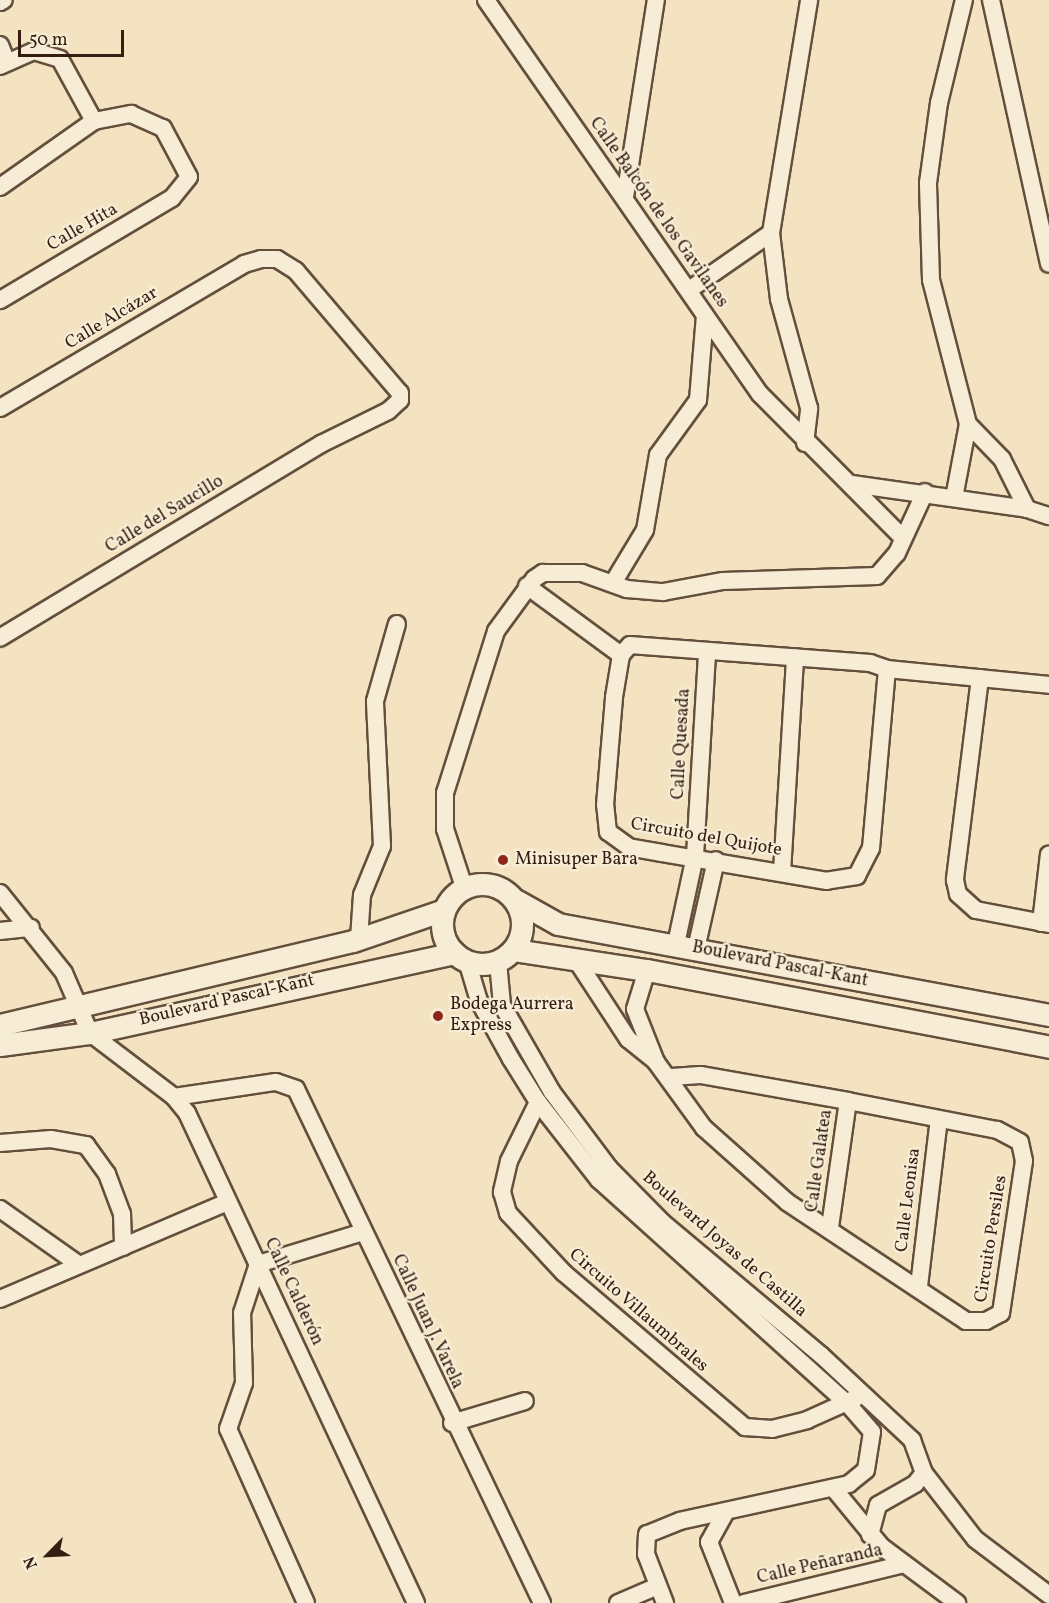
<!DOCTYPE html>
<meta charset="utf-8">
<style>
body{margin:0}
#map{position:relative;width:1049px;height:1603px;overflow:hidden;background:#f3e3c0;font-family:Vollkorn,serif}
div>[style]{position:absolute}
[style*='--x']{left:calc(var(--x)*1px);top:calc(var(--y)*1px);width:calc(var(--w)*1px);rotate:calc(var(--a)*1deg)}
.roads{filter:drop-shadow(2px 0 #644f3d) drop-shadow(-2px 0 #644f3d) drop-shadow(0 2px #644f3d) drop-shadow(0 -2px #644f3d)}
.minor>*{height:16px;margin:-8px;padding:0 8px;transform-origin:8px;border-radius:8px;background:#f7edd6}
.tertiary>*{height:21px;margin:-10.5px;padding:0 10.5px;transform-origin:10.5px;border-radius:10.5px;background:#f7edd6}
.tertiary>.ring{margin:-10.5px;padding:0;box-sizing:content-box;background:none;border:21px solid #f7edd6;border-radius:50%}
.dots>*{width:16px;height:16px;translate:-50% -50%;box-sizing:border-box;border:3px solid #f7edd6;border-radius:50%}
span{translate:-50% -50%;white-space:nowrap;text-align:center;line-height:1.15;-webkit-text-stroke:4.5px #f7edd6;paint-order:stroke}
.street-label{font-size:18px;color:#351e11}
.poi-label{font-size:18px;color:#351e11}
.left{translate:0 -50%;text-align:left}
.north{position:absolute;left:18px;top:1525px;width:60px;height:60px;-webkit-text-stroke:4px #f7edd6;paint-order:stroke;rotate:246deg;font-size:16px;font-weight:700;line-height:24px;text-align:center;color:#351e11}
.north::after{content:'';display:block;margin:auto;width:21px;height:27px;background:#351e11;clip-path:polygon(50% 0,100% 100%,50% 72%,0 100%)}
.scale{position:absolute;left:18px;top:30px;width:106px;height:27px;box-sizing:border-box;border:3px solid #351e11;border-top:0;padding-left:8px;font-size:18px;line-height:21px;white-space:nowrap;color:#351e11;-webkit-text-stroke:4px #f7edd6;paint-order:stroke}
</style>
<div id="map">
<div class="roads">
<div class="minor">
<div style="--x:486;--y:0;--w:480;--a:55.2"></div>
<div style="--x:760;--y:394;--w:202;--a:45.2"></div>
<div style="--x:991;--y:0;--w:270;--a:77.6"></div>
<div style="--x:0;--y:2;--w:4;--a:-27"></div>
<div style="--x:0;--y:45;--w:18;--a:68"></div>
<div style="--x:0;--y:66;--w:37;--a:-24"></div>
<div style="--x:34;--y:51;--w:27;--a:17"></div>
<div style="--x:60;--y:59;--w:71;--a:61.3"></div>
<div style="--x:0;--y:187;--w:115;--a:-35.1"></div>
<div style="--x:94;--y:121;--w:38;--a:-11"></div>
<div style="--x:131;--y:114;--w:35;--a:24"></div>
<div style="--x:163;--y:128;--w:55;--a:62"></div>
<div style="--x:189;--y:177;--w:27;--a:129"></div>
<div style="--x:172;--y:198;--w:200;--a:149.3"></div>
<div style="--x:625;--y:197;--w:199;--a:-81.1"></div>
<div style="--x:689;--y:290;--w:100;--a:-34.8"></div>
<div style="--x:0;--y:408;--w:283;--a:-30.5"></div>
<div style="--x:244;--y:264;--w:18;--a:-16"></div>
<div style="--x:261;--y:259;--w:16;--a:0"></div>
<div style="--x:277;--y:259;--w:22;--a:32"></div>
<div style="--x:296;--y:271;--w:160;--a:49.6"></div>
<div style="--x:400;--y:393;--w:7;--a:90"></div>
<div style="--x:400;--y:400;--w:16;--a:137"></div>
<div style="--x:388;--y:411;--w:75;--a:153.8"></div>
<div style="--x:321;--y:444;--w:375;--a:148.9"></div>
<div style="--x:968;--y:424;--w:49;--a:45.8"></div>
<div style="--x:1002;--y:459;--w:56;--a:63.4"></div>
<div style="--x:805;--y:443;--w:35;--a:-83"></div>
<div style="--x:809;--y:408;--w:113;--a:-105.4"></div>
<div style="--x:779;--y:299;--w:66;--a:-96.9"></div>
<div style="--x:771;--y:233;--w:236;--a:-80.7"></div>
<div style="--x:852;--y:484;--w:177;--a:8.1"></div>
<div style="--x:1027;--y:509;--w:23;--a:18"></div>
<div style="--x:954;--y:498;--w:75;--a:-79.3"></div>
<div style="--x:968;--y:424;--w:149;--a:-104.4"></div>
<div style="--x:931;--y:280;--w:97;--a:-91.8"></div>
<div style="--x:928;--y:183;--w:81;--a:-82.2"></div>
<div style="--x:939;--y:103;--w:106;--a:-76.4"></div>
<div style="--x:613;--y:583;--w:62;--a:-58.9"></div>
<div style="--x:645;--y:530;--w:76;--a:-80.2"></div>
<div style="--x:658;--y:455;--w:68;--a:-54"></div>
<div style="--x:698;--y:400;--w:85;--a:-85.3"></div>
<div style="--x:527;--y:586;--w:117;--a:36.3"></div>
<div style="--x:887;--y:669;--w:180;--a:95.1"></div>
<div style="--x:871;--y:848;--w:31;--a:117"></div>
<div style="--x:857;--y:876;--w:30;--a:171"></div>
<div style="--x:827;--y:881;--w:167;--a:-170.4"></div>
<div style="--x:662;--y:853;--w:34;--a:-170"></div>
<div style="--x:629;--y:847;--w:26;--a:-144"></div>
<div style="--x:608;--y:832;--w:27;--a:-96"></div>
<div style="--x:605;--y:805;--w:108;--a:-85.2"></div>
<div style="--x:614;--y:697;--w:43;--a:-80.5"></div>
<div style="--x:621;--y:655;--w:13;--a:-48"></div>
<div style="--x:630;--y:645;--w:241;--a:4.3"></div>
<div style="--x:870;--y:663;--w:18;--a:19"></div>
<div style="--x:887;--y:669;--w:163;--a:5.6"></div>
<div style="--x:980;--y:678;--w:204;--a:97.1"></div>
<div style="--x:955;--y:880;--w:14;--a:78"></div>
<div style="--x:958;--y:894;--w:24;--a:42"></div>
<div style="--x:976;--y:910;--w:74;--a:10.9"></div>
<div style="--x:782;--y:872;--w:215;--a:-86.5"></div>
<div style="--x:464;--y:887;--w:61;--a:-108.1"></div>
<div style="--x:445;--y:829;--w:36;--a:-90"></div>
<div style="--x:445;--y:793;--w:170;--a:-72.5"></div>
<div style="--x:496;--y:631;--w:64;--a:-53.8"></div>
<div style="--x:534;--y:579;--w:11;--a:-34"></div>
<div style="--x:543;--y:573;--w:39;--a:0"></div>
<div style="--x:582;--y:573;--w:48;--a:19.6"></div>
<div style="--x:627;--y:589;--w:36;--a:5"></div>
<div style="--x:663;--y:592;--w:61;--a:-10.4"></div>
<div style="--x:723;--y:581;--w:154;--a:-1.9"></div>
<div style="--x:877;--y:576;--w:30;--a:-49"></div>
<div style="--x:897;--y:553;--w:67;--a:-65.3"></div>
<div style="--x:0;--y:893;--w:102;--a:51.3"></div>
<div style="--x:64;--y:973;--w:65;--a:66.6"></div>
<div style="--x:90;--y:1033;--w:106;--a:37.3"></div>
<div style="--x:174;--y:1097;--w:21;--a:51"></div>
<div style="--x:187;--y:1113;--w:541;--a:64.95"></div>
<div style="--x:1041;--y:923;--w:69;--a:-83.4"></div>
<div style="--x:0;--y:931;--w:31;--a:-6"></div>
<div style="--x:359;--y:939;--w:44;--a:-86.1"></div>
<div style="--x:362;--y:895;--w:53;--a:-67.8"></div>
<div style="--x:382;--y:846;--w:145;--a:-92.8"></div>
<div style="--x:375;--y:701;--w:80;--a:-74.1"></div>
<div style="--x:676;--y:944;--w:90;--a:-77.8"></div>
<div style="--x:695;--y:856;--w:205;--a:-86.6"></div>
<div style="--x:696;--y:949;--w:91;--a:-77.3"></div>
<div style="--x:575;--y:958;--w:97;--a:56.8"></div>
<div style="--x:628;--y:1039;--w:36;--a:39"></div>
<div style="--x:467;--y:961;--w:42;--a:73.3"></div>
<div style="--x:479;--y:1001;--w:66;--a:61.1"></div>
<div style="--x:511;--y:1059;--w:51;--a:57.9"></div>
<div style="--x:538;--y:1102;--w:99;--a:52"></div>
<div style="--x:599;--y:1180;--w:334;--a:42"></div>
<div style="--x:847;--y:1403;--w:38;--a:49"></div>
<div style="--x:872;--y:1432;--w:38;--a:99"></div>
<div style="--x:866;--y:1470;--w:22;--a:141"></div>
<div style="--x:849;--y:1484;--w:173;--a:167.7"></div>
<div style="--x:680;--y:1521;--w:35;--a:158"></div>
<div style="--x:647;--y:1534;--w:20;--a:93"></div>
<div style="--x:646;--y:1554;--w:53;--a:68.8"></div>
<div style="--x:498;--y:962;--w:43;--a:84.7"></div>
<div style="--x:502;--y:1005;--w:100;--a:60.1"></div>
<div style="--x:552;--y:1092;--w:95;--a:53.1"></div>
<div style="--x:609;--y:1168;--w:77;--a:45.5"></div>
<div style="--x:663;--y:1223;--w:206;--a:39.9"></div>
<div style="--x:821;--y:1355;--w:125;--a:43"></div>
<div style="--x:912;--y:1440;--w:35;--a:70"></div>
<div style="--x:647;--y:970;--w:41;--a:107.1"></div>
<div style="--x:635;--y:1009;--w:57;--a:68.4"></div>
<div style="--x:656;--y:1062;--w:82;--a:54"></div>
<div style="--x:704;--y:1128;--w:111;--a:41.7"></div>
<div style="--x:787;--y:1202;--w:215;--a:33.6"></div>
<div style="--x:966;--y:1321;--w:20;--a:0"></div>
<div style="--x:986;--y:1321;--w:17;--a:-28"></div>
<div style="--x:1001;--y:1313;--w:154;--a:-81.4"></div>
<div style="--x:1024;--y:1161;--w:19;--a:-102"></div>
<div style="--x:1020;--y:1142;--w:26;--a:-152"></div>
<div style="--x:997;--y:1130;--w:152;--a:-169"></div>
<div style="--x:848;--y:1101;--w:150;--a:-170"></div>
<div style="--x:700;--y:1075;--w:32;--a:176"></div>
<div style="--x:174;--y:1097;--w:103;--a:-8.4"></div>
<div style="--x:276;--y:1082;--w:21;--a:19"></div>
<div style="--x:296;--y:1089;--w:570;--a:64.42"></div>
<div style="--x:538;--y:1102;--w:66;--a:116.2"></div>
<div style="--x:509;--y:1161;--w:32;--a:103"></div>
<div style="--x:502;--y:1192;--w:22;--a:74"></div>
<div style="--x:508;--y:1213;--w:82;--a:47"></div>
<div style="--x:564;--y:1273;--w:238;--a:40.4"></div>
<div style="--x:745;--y:1427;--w:27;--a:4"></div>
<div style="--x:772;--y:1429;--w:36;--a:-14"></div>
<div style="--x:807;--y:1420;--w:54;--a:-24.2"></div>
<div style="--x:0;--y:1143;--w:51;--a:-4.5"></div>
<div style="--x:51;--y:1139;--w:36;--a:10"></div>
<div style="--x:86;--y:1145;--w:36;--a:54"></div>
<div style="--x:107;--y:1174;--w:43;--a:69.4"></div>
<div style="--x:122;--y:1214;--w:33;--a:88"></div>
<div style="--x:0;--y:1209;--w:95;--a:35.2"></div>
<div style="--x:830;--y:1227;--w:127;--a:-81.9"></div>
<div style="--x:919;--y:1286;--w:168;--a:-83.2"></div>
<div style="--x:0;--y:1299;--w:247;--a:-23.1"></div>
<div style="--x:452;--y:1423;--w:76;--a:-16.8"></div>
<div style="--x:924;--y:1473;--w:83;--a:52.3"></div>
<div style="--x:975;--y:1539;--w:93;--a:37.1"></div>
<div style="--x:834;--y:1489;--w:75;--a:50.4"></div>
<div style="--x:882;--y:1547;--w:94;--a:36.7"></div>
<div style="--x:724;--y:1515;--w:31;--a:119"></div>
<div style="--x:709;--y:1542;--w:66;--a:68.5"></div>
<div style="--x:870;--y:1535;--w:31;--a:-75"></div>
<div style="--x:878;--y:1505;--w:43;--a:-29.6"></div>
<div style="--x:915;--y:1484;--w:14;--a:-51"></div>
<div style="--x:306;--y:1603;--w:191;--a:-114.1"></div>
<div style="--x:228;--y:1429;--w:49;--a:-70.8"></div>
<div style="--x:244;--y:1383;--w:70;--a:-91.6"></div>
<div style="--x:242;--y:1313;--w:52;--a:-71.9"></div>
<div style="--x:258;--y:1264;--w:110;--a:-16.9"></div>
<div style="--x:618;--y:1603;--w:43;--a:-23"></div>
<div style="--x:744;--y:1603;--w:165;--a:-13.7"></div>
</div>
<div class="tertiary">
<div class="ring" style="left:442px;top:884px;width:59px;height:59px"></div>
<div style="--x:517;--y:901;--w:47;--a:29.3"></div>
<div style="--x:558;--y:924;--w:499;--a:10.5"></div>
<div style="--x:514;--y:950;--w:134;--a:8.6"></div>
<div style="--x:647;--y:970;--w:409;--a:10.8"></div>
<div style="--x:0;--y:1025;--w:363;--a:-13.4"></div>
<div style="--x:353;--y:941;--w:96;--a:-18.8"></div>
<div style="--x:0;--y:1045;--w:91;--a:-7.6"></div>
<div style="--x:90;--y:1033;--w:373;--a:-12.4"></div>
</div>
</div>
<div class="dots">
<div style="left:503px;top:860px;background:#8f2418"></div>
<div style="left:438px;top:1016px;background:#8f2418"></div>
</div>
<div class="street-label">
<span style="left:658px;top:213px;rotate:55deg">Calle Balcón de los Gavilanes</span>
<span style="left:83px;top:228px;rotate:-30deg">Calle Hita</span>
<span style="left:112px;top:319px;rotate:-31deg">Calle Alcázar</span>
<span style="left:165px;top:515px;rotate:-31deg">Calle del Saucillo</span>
<span style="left:682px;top:744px;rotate:-87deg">Calle Quesada</span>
<span style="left:706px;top:838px;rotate:10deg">Circuito del Quijote</span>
<span style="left:780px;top:965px;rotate:11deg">Boulevard Pascal-Kant</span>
<span style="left:227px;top:1001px;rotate:-13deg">Boulevard Pascal-Kant</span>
<span style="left:820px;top:1161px;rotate:-82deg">Calle Galatea</span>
<span style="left:909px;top:1200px;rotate:-83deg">Calle Leonisa</span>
<span style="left:992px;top:1239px;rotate:-81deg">Circuito Persiles</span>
<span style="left:724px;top:1245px;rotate:41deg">Boulevard Joyas de Castilla</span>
<span style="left:293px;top:1292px;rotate:65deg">Calle Calderón</span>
<span style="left:638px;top:1311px;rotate:41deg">Circuito Villaumbrales</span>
<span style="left:427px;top:1322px;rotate:65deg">Calle Juan J. Varela</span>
<span style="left:820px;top:1565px;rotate:-13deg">Calle Peñaranda</span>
</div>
<div class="poi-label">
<span class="left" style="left:515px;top:860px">Minisuper Bara</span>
<span class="left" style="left:450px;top:1016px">Bodega Aurrera<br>Express</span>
</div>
<div class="north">N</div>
<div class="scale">50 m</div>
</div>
